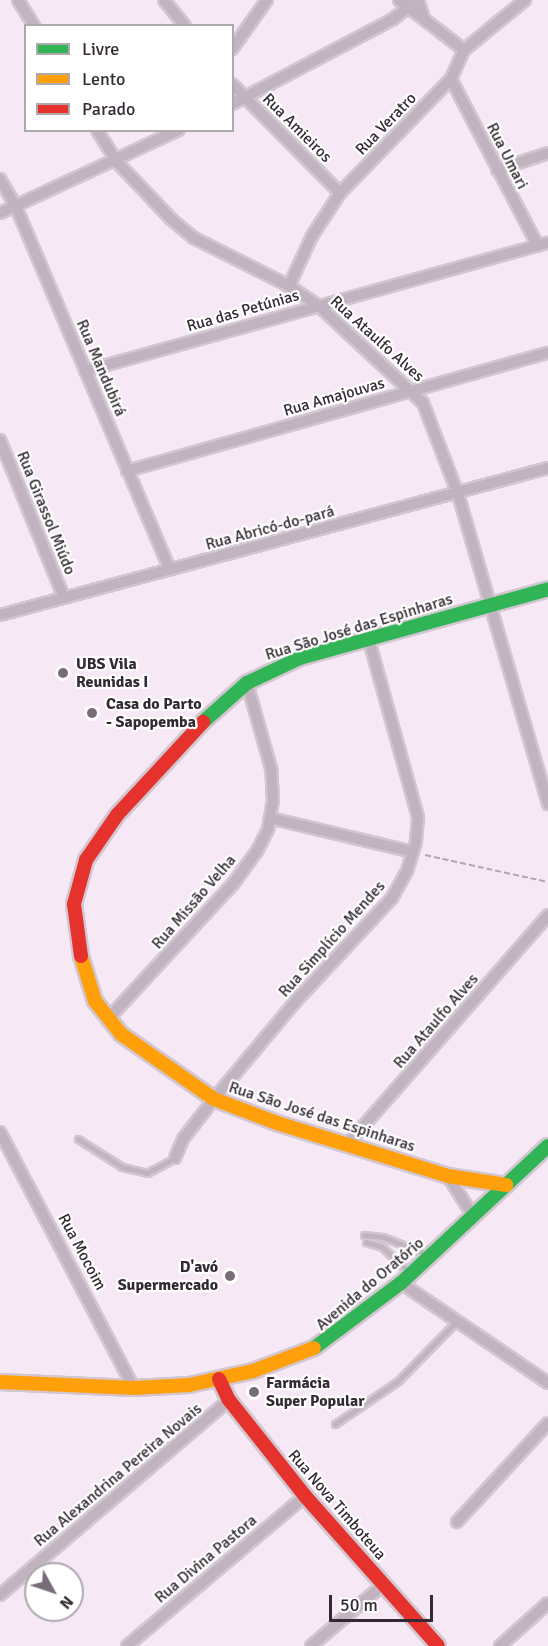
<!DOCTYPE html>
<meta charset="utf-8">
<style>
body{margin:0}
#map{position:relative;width:548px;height:1646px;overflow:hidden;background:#f7e8f5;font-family:Signika,sans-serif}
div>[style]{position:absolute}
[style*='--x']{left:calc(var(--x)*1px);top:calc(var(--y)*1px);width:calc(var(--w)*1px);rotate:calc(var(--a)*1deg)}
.path>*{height:2px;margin-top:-1px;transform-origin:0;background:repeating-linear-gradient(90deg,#b2a7b1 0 6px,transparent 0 9px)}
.roads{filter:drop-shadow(2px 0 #d2c7d1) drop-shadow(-2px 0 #d2c7d1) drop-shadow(0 2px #d2c7d1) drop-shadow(0 -2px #d2c7d1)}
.lane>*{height:5px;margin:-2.5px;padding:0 2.5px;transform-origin:2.5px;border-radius:2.5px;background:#c1b4c0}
.street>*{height:10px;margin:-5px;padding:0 5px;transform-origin:5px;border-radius:5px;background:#c1b4c0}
.fast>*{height:14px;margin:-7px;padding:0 7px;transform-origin:7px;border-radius:7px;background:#30b455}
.slow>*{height:14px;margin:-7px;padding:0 7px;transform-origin:7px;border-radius:7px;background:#ff9f0a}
.jam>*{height:14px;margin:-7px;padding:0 7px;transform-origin:7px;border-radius:7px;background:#e5322d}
.dots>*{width:16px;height:16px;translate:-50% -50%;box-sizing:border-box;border:3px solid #fff;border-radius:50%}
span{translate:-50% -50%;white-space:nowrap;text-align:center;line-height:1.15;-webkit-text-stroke:4.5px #fff;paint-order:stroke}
.street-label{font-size:16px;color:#332932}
.poi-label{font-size:16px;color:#332932;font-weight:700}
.left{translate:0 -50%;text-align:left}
.right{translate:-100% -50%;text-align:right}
.legend{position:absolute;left:24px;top:24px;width:210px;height:108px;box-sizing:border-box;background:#fff;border:2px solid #ada9ad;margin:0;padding:8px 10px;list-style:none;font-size:18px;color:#332932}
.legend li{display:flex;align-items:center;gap:12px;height:30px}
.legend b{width:30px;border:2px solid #ada9ad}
.north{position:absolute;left:24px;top:1562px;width:60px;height:60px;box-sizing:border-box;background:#fff;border:2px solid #ada9ad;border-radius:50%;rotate:130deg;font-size:16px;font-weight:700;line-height:24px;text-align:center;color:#332932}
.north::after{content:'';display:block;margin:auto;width:21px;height:27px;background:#786c76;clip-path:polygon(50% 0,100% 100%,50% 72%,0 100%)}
.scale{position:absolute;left:329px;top:1595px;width:104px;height:27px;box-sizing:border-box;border:3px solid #332932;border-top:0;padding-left:8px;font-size:18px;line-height:21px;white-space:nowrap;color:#332932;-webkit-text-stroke:4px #fff;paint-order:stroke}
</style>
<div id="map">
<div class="path">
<div style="--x:425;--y:855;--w:126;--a:12.4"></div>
</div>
<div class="roads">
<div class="lane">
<div style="--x:78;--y:1139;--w:52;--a:32.5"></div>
<div style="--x:122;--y:1167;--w:26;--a:13"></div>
<div style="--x:147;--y:1173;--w:32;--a:-28"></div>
<div style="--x:364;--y:1235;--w:19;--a:6"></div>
<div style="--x:383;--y:1237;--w:46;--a:21.6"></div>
<div style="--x:366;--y:1242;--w:17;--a:17"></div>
<div style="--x:382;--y:1247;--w:35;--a:43"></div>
<div style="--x:335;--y:1424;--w:76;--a:-34.3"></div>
<div style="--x:398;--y:1381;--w:84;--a:-45.5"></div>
</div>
<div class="street">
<div style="--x:18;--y:0;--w:31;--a:58"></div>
<div style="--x:164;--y:0;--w:33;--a:51"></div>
<div style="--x:399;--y:0;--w:82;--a:37.6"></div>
<div style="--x:232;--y:49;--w:60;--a:-54.5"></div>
<div style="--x:451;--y:79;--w:188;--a:62.5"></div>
<div style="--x:232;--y:84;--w:153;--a:45.3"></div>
<div style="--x:232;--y:104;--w:182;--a:-27.8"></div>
<div style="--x:393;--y:19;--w:31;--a:-37"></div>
<div style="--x:418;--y:0;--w:16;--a:72"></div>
<div style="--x:97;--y:130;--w:36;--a:58"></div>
<div style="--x:116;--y:161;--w:80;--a:46.5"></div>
<div style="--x:171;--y:219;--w:30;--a:40"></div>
<div style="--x:194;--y:238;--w:106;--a:26.8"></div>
<div style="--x:289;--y:286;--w:36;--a:34"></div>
<div style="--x:319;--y:306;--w:142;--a:43"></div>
<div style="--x:423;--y:403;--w:97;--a:69"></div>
<div style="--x:458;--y:494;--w:323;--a:73.8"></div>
<div style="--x:497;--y:170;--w:54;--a:-18.4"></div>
<div style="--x:0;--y:179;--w:32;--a:60"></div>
<div style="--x:16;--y:207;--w:394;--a:67"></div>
<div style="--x:0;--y:213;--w:197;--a:-24.9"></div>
<div style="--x:289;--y:286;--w:55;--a:-65.3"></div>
<div style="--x:312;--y:236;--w:51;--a:-56.9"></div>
<div style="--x:340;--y:193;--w:159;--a:-45.8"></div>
<div style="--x:451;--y:79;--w:32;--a:-66"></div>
<div style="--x:464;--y:50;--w:79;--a:-39.3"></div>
<div style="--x:85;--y:371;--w:480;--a:-15.5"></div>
<div style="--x:0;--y:440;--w:170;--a:67.9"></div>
<div style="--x:127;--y:471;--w:437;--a:-15.7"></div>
<div style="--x:0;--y:615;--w:567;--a:-15.02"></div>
<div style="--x:270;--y:818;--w:147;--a:13.4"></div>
<div style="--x:107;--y:1020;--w:185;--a:-47.2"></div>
<div style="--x:233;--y:884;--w:41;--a:-54"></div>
<div style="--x:257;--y:851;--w:25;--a:-63"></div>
<div style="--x:268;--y:829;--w:28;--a:-80"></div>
<div style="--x:273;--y:801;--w:33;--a:-93"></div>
<div style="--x:271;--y:768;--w:88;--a:-105.8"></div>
<div style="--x:0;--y:1132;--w:289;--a:62.4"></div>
<div style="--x:346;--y:1146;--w:307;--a:-48.8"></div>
<div style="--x:175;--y:1158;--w:21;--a:-67"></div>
<div style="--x:183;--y:1139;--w:51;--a:-52.2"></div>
<div style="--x:214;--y:1099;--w:126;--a:-50.1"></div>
<div style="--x:295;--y:1002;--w:142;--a:-47"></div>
<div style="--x:392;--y:898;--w:31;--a:-61"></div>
<div style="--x:407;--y:871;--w:31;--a:-73"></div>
<div style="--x:416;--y:841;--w:24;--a:-85"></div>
<div style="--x:418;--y:817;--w:184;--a:-105.5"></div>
<div style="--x:448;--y:1176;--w:47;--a:58"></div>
<div style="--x:401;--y:1283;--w:178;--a:34.2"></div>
<div style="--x:457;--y:1522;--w:134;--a:-47.4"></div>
<div style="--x:0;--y:1595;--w:301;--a:-40.4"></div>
<div style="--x:127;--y:1646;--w:233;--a:-40.1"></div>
<div style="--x:311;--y:1646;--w:96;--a:-40.3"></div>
<div style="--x:500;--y:1646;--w:64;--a:-41.9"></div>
</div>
<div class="fast">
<div style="--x:203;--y:722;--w:59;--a:-41.6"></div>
<div style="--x:247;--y:683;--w:59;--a:-25.3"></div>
<div style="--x:300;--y:658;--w:257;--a:-15.5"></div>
<div style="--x:314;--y:1348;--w:109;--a:-36.8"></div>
<div style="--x:401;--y:1283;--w:201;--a:-43"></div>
</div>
<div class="slow">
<div style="--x:81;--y:956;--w:47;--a:72.7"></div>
<div style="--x:95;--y:1001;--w:42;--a:51.8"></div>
<div style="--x:121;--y:1034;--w:113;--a:35"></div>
<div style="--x:214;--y:1099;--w:67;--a:20.9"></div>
<div style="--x:277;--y:1123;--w:179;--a:17.2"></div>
<div style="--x:448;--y:1176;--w:59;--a:8.8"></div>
<div style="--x:0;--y:1382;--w:134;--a:2.6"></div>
<div style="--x:134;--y:1388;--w:55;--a:-3.1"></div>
<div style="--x:189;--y:1385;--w:66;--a:-12.3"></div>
<div style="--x:253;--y:1371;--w:65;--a:-20.7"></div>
</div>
<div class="jam">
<div style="--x:81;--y:956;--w:52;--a:-97.7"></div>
<div style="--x:74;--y:904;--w:46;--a:-74.7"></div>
<div style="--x:86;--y:860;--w:55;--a:-55.4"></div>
<div style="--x:117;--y:815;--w:127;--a:-47.2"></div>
<div style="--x:219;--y:1379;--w:23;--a:65"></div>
<div style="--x:229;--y:1400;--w:122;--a:51.6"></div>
<div style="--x:305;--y:1496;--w:200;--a:48.4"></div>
</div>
</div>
<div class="dots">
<div style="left:63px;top:673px;background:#786c76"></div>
<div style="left:92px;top:713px;background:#786c76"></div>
<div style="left:230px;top:1276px;background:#786c76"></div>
<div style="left:254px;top:1392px;background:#786c76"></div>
</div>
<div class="street-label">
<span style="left:386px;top:124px;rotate:-46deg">Rua Veratro</span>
<span style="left:297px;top:128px;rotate:45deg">Rua Amieiros</span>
<span style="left:507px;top:156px;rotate:63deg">Rua Umari</span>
<span style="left:243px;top:311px;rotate:-16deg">Rua das Petúnias</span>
<span style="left:377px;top:339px;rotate:42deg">Rua Ataulfo Alves</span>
<span style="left:101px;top:368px;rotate:67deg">Rua Mandubirá</span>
<span style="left:334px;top:397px;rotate:-16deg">Rua Amajouvas</span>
<span style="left:46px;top:513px;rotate:68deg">Rua Girassol Miúdo</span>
<span style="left:270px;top:528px;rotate:-15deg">Rua Abricó-do-pará</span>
<span style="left:359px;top:627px;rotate:-17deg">Rua São José das Espinharas</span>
<span style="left:194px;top:902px;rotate:-49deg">Rua Missão Velha</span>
<span style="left:332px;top:939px;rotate:-48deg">Rua Simplício Mendes</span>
<span style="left:436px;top:1021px;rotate:-49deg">Rua Ataulfo Alves</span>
<span style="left:322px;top:1117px;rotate:18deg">Rua São José das Espinharas</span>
<span style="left:82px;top:1252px;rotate:62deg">Rua Mocoim</span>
<span style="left:370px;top:1284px;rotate:-40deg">Avenida do Oratório</span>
<span style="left:118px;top:1475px;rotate:-40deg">Rua Alexandrina Pereira Novais</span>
<span style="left:337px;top:1505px;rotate:49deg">Rua Nova Timboteua</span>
<span style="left:206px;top:1559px;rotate:-40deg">Rua Divina Pastora</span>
</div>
<div class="poi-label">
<span class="left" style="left:76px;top:673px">UBS Vila<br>Reunidas I</span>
<span class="left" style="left:106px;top:713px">Casa do Parto<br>- Sapopemba</span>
<span class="right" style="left:218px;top:1276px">D'avó<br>Supermercado</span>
<span class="left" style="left:266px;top:1392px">Farmácia<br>Super Popular</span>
</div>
<ul class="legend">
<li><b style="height:8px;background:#30b455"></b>Livre</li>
<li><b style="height:8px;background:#ff9f0a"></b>Lento</li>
<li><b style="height:8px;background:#e5322d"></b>Parado</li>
</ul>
<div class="north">N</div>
<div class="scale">50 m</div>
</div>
